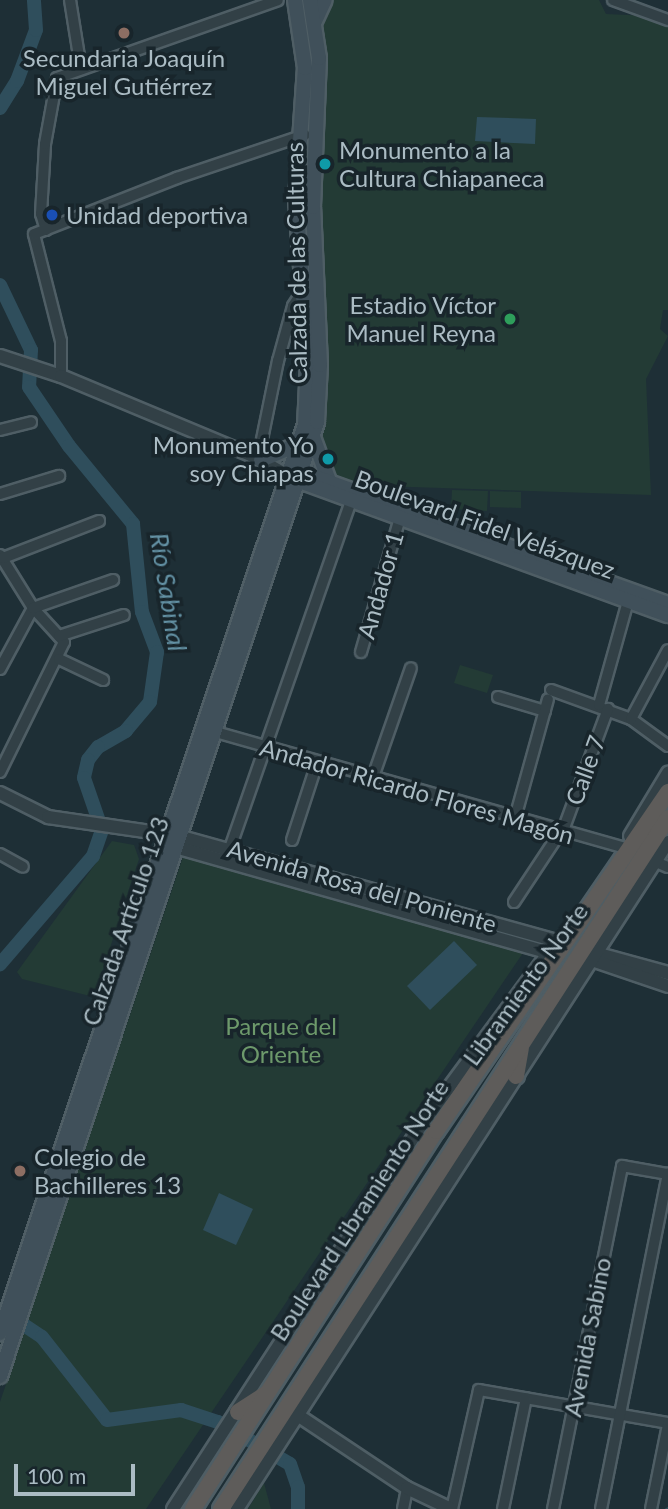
<!DOCTYPE html>
<meta charset="utf-8">
<style>
body{margin:0}
#map{position:relative;width:668px;height:1509px;overflow:hidden;background:#1e2f36;font-family:Lato,sans-serif}
div>[style]{position:absolute}
[style*='--x']{left:calc(var(--x)*1px);top:calc(var(--y)*1px);width:calc(var(--w)*1px);rotate:calc(var(--a)*1deg)}
.green>*{inset:0;background:#233b35}
.water>*{inset:0;background:#2f4e5c}
.stream>*{height:2.5px;margin:-1.25px;padding:0 1.25px;transform-origin:1.25px;border-radius:1.25px;background:#2f4e5c}
.river>*{height:14px;margin:-7px;padding:0 7px;transform-origin:7px;border-radius:7px;background:#2f4e5c}
.roads{filter:drop-shadow(2px 0 #4f5e65) drop-shadow(-2px 0 #4f5e65) drop-shadow(0 2px #4f5e65) drop-shadow(0 -2px #4f5e65)}
.minor>*{height:10px;margin:-5px;padding:0 5px;transform-origin:5px;border-radius:5px;background:#324046}
.tertiary>*{height:12px;margin:-6px;padding:0 6px;transform-origin:6px;border-radius:6px;background:#324046}
.secondary>*{height:14px;margin:-7px;padding:0 7px;transform-origin:7px;border-radius:7px;background:#40505a}
.trunk>*{height:16px;margin:-8px;padding:0 8px;transform-origin:8px;border-radius:8px;background:#5e5c5a}
.dots>*{width:19px;height:19px;translate:-50% -50%;box-sizing:border-box;border:4px solid #18252b;border-radius:50%}
span{translate:-50% -50%;white-space:nowrap;text-align:center;line-height:1.15;-webkit-text-stroke:7px #18252b;paint-order:stroke}
.poi-label{font-size:24px;color:#abbcc4}
.left{translate:0 -50%;text-align:left}
.right{translate:-100% -50%;text-align:right}
.street-label{font-size:24px;color:#abbcc4}
.park-label{font-size:24px;color:#6d996b}
.water-label{font-size:26px;color:#6391a4;font-style:italic}
.scale{position:absolute;left:14px;top:1464px;width:121px;height:32px;box-sizing:border-box;border:4px solid #abbcc4;border-top:0;padding-left:9px;font-size:21px;line-height:24px;white-space:nowrap;color:#abbcc4;-webkit-text-stroke:5px #18252b;paint-order:stroke}
</style>
<div id="map">
<div class="green">
<div style="clip-path:polygon(330px 0,599px 0,606px 14px,649px 16px,668px 25px,668px 310px,663px 310px,660px 329px,668px 336px,646px 379px,651px 495px,351px 485px,333px 479px,316px 437px,320px 19px)"></div>
<div style="clip-path:polygon(452px 490px,488px 491px,487px 511px,451px 509px)"></div>
<div style="clip-path:polygon(490px 491px,521px 492px,521px 508px,490px 507px)"></div>
<div style="clip-path:polygon(460px 665px,493px 675px,487px 693px,454px 683px)"></div>
<div style="clip-path:polygon(112px 841px,134px 845px,139px 859px,94px 997px,22px 979px,17px 972px)"></div>
<div style="clip-path:polygon(184px 854px,525px 950px,146px 1509px,0 1509px,0 1402px)"></div>
<div style="clip-path:polygon(264px 1483px,271px 1509px,248px 1509px)"></div>
</div>
<div class="water">
<div style="clip-path:polygon(477px 117px,536px 119px,535px 144px,475px 141px)"></div>
<div style="clip-path:polygon(454px 941px,477px 965px,430px 1010px,407px 986px)"></div>
<div style="clip-path:polygon(219px 1193px,253px 1209px,236px 1245px,203px 1230px)"></div>
</div>
<div class="stream">
<div style="--x:666;--y:1509;--w:2;--a:-27"></div>
</div>
<div class="river">
<div style="--x:0;--y:108;--w:32;--a:-58"></div>
<div style="--x:17;--y:81;--w:54;--a:-69.6"></div>
<div style="--x:36;--y:30;--w:30;--a:-94"></div>
<div style="--x:0;--y:285;--w:72;--a:64.5"></div>
<div style="--x:31;--y:350;--w:37;--a:93"></div>
<div style="--x:29;--y:387;--w:71;--a:55.9"></div>
<div style="--x:69;--y:446;--w:101;--a:50.6"></div>
<div style="--x:133;--y:524;--w:88;--a:84.2"></div>
<div style="--x:142;--y:612;--w:43;--a:69.4"></div>
<div style="--x:157;--y:652;--w:50;--a:98"></div>
<div style="--x:150;--y:702;--w:38;--a:130"></div>
<div style="--x:126;--y:731;--w:32;--a:150"></div>
<div style="--x:98;--y:747;--w:16;--a:128"></div>
<div style="--x:88;--y:760;--w:18;--a:103"></div>
<div style="--x:84;--y:778;--w:55;--a:70.9"></div>
<div style="--x:102;--y:830;--w:28;--a:109"></div>
<div style="--x:93;--y:856;--w:143;--a:130.7"></div>
<div style="--x:0;--y:1309;--w:50;--a:33.7"></div>
<div style="--x:42;--y:1337;--w:105;--a:51.9"></div>
<div style="--x:107;--y:1420;--w:75;--a:-7.7"></div>
<div style="--x:181;--y:1410;--w:39;--a:18"></div>
<div style="--x:218;--y:1422;--w:83;--a:30.3"></div>
<div style="--x:290;--y:1464;--w:24;--a:71"></div>
<div style="--x:298;--y:1487;--w:22;--a:90"></div>
</div>
<div class="roads">
<div class="minor">
<div style="--x:70;--y:0;--w:70;--a:80.9"></div>
<div style="--x:613;--y:0;--w:59;--a:20"></div>
<div style="--x:46;--y:230;--w:17;--a:-107"></div>
<div style="--x:41;--y:214;--w:70;--a:-86.7"></div>
<div style="--x:45;--y:144;--w:67;--a:-79.7"></div>
<div style="--x:57;--y:78;--w:234;--a:-19.4"></div>
<div style="--x:61;--y:376;--w:35;--a:-90"></div>
<div style="--x:61;--y:341;--w:110;--a:-104.2"></div>
<div style="--x:34;--y:234;--w:154;--a:-21.4"></div>
<div style="--x:177;--y:178;--w:135;--a:-18.6"></div>
<div style="--x:0;--y:430;--w:32;--a:-14"></div>
<div style="--x:258;--y:459;--w:100;--a:-78.5"></div>
<div style="--x:278;--y:361;--w:57;--a:-74.7"></div>
<div style="--x:293;--y:306;--w:17;--a:-57"></div>
<div style="--x:0;--y:494;--w:62;--a:-17"></div>
<div style="--x:0;--y:555;--w:62;--a:58.1"></div>
<div style="--x:33;--y:608;--w:46;--a:47.6"></div>
<div style="--x:64;--y:642;--w:145;--a:116.2"></div>
<div style="--x:3;--y:558;--w:103;--a:-21.1"></div>
<div style="--x:59;--y:636;--w:68;--a:-17.9"></div>
<div style="--x:361;--y:652;--w:140;--a:-73.8"></div>
<div style="--x:59;--y:659;--w:49;--a:25.5"></div>
<div style="--x:0;--y:669;--w:69;--a:-61.6"></div>
<div style="--x:33;--y:608;--w:85;--a:-19.3"></div>
<div style="--x:551;--y:690;--w:85;--a:19.9"></div>
<div style="--x:631;--y:719;--w:46;--a:36.1"></div>
<div style="--x:498;--y:697;--w:49;--a:16.6"></div>
<div style="--x:599;--y:705;--w:108;--a:-74.4"></div>
<div style="--x:631;--y:719;--w:78;--a:-61.8"></div>
<div style="--x:212;--y:731;--w:426;--a:15.8"></div>
<div style="--x:373;--y:777;--w:115;--a:-70.8"></div>
<div style="--x:515;--y:818;--w:123;--a:-74.5"></div>
<div style="--x:292;--y:840;--w:81;--a:-72"></div>
<div style="--x:0;--y:854;--w:26;--a:29"></div>
<div style="--x:227;--y:857;--w:378;--a:-70.8"></div>
<div style="--x:656;--y:862;--w:13;--a:23"></div>
<div style="--x:514;--y:902;--w:92;--a:-56.5"></div>
<div style="--x:565;--y:825;--w:124;--a:-69.7"></div>
<div style="--x:403;--y:1509;--w:21;--a:-79"></div>
<div style="--x:452;--y:1509;--w:122;--a:-77.2"></div>
<div style="--x:479;--y:1390;--w:192;--a:9.9"></div>
<div style="--x:503;--y:1509;--w:113;--a:-78.3"></div>
<div style="--x:553;--y:1509;--w:350;--a:-78.6"></div>
<div style="--x:622;--y:1166;--w:47;--a:9.9"></div>
<div style="--x:601;--y:1509;--w:342;--a:-78.7"></div>
<div style="--x:651;--y:1509;--w:86;--a:-78.6"></div>
</div>
<div class="tertiary">
<div style="--x:0;--y:356;--w:64;--a:18.2"></div>
<div style="--x:61;--y:376;--w:206;--a:22.6"></div>
<div style="--x:251;--y:455;--w:40;--a:29.7"></div>
<div style="--x:0;--y:793;--w:54;--a:26.6"></div>
<div style="--x:48;--y:817;--w:131;--a:8.3"></div>
<div style="--x:178;--y:836;--w:393;--a:15.5"></div>
<div style="--x:630;--y:836;--w:74;--a:-58.9"></div>
<div style="--x:168;--y:845;--w:396;--a:15.8"></div>
<div style="--x:599;--y:954;--w:72;--a:15.4"></div>
<div style="--x:595;--y:961;--w:77;--a:18.9"></div>
<div style="--x:296;--y:1414;--w:133;--a:33.7"></div>
<div style="--x:407;--y:1488;--w:49;--a:25.5"></div>
<div style="--x:173;--y:1509;--w:459;--a:-57.1"></div>
<div style="--x:422;--y:1124;--w:229;--a:-53.5"></div>
<div style="--x:237;--y:1509;--w:794;--a:-57.13"></div>
</div>
<div class="secondary">
<div style="--x:315;--y:21;--w:23;--a:-65"></div>
<div style="--x:313;--y:437;--w:47;--a:70"></div>
<div style="--x:261;--y:460;--w:39;--a:-23"></div>
<div style="--x:304;--y:473;--w:387;--a:19.8"></div>
<div style="--x:291;--y:478;--w:401;--a:20"></div>
<div style="--x:0;--y:1333;--w:958;--a:-71.43"></div>
<div style="--x:305;--y:425;--w:62;--a:-87.2"></div>
<div style="--x:308;--y:363;--w:164;--a:-94.2"></div>
<div style="--x:296;--y:199;--w:131;--a:-86.1"></div>
<div style="--x:305;--y:68;--w:69;--a:-98.4"></div>
<div style="--x:0;--y:1376;--w:1005;--a:-71.62"></div>
<div style="--x:317;--y:422;--w:57;--a:-87"></div>
<div style="--x:320;--y:365;--w:158;--a:-92.5"></div>
<div style="--x:313;--y:207;--w:149;--a:-87.7"></div>
<div style="--x:319;--y:58;--w:59;--a:-98.8"></div>
</div>
<div class="trunk">
<div style="--x:516;--y:1076;--w:28;--a:-80"></div>
<div style="--x:238;--y:1412;--w:31;--a:-33"></div>
<div style="--x:193;--y:1509;--w:449;--a:-57.3"></div>
<div style="--x:436;--y:1131;--w:411;--a:-55.6"></div>
<div style="--x:221;--y:1509;--w:823;--a:-57.1"></div>
</div>
</div>
<div class="dots">
<div style="left:124px;top:33px;background:#8d6e63"></div>
<div style="left:325px;top:164px;background:#0f9aa8"></div>
<div style="left:52px;top:215px;background:#1a4fb4"></div>
<div style="left:510px;top:319px;background:#2e9e5b"></div>
<div style="left:328px;top:459px;background:#0f9aa8"></div>
<div style="left:20px;top:1171px;background:#8d6e63"></div>
</div>
<div class="poi-label">
<span style="left:124px;top:72px">Secundaria Joaquín<br>Miguel Gutiérrez</span>
<span class="left" style="left:339px;top:164px">Monumento a la<br>Cultura Chiapaneca</span>
<span class="left" style="left:66px;top:215px">Unidad deportiva</span>
<span class="right" style="left:496px;top:319px">Estadio Víctor<br>Manuel Reyna</span>
<span class="right" style="left:314px;top:459px">Monumento Yo<br>soy Chiapas</span>
<span class="left" style="left:34px;top:1171px">Colegio de<br>Bachilleres 13</span>
</div>
<div class="street-label">
<span style="left:296px;top:263px;rotate:-91deg">Calzada de las Culturas</span>
<span style="left:485px;top:524px;rotate:20deg">Boulevard Fidel Velázquez</span>
<span style="left:380px;top:585px;rotate:-74deg">Andador 1</span>
<span style="left:585px;top:770px;rotate:-70deg">Calle 7</span>
<span style="left:417px;top:791px;rotate:16deg">Andador Ricardo Flores Magón</span>
<span style="left:362px;top:886px;rotate:16deg">Avenida Rosa del Poniente</span>
<span style="left:125px;top:921px;rotate:-71deg">Calzada Artículo 123</span>
<span style="left:525px;top:984px;rotate:-54deg">Libramiento Norte</span>
<span style="left:359px;top:1210px;rotate:-57deg">Boulevard Libramiento Norte</span>
<span style="left:587px;top:1337px;rotate:-79deg">Avenida Sabino</span>
</div>
<div class="park-label">
<span style="left:281px;top:1040px">Parque del<br>Oriente</span>
</div>
<div class="water-label">
<span style="left:168px;top:592px;rotate:81deg">Río Sabinal</span>
</div>
<div class="scale">100 m</div>
</div>
